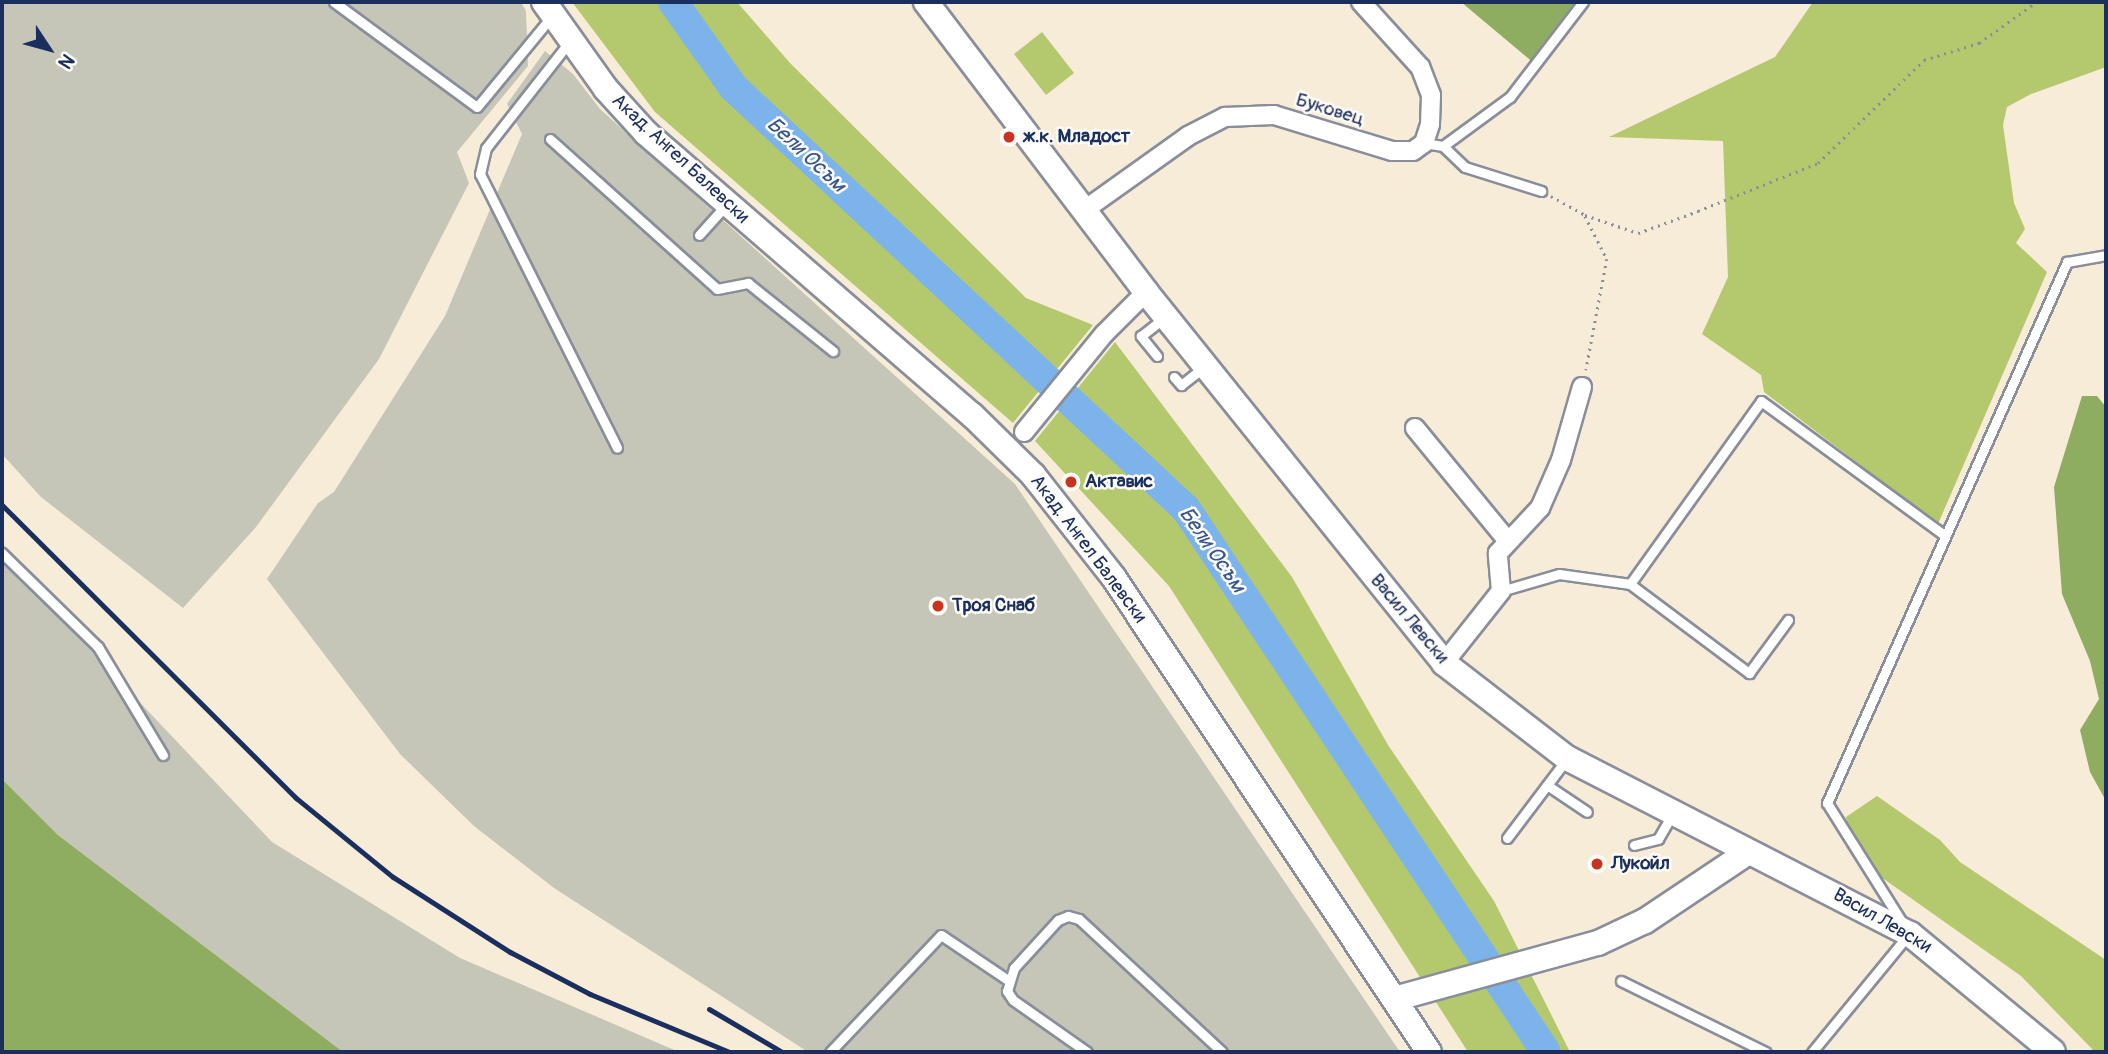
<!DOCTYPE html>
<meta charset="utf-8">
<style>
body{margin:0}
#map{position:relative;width:2108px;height:1054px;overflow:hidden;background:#f7ecd8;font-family:Pangolin,sans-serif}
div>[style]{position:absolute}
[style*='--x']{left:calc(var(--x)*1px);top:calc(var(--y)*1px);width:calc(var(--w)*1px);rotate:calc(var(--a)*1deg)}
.industrial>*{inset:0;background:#c5c5b8}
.green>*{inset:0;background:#b4c96d}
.forest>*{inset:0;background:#8fad60}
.river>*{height:30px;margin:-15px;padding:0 15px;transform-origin:15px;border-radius:15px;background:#7db3eb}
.path>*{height:2.5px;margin-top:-1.25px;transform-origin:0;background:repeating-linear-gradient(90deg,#898e9b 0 2px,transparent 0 7px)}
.roads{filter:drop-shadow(2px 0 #898e9b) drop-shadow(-2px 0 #898e9b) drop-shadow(0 2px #898e9b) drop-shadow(0 -2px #898e9b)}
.lane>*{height:9px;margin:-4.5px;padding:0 4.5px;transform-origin:4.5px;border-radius:4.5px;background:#fff}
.street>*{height:18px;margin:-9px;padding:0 9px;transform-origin:9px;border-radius:9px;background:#fff}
.secondary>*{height:24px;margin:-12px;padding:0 12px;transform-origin:12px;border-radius:12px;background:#fff}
.rail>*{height:5px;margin:-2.5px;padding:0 2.5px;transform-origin:2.5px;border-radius:2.5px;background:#1b2f5e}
.dots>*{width:19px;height:19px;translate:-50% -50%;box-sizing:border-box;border:4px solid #fdfcf7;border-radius:50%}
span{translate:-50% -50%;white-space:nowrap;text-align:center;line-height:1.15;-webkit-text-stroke:5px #fdfcf7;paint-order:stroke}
.street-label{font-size:19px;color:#1b2f5e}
.poi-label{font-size:19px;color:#1b2f5e;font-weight:700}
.left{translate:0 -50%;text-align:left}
.water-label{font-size:21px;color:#385788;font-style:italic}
.frame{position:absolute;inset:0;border:4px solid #1b2f5e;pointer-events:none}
.north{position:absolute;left:14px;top:14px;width:70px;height:70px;-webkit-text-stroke:5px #fdfcf7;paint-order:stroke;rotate:126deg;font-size:19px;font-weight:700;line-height:28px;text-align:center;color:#1b2f5e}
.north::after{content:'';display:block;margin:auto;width:24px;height:32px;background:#1b2f5e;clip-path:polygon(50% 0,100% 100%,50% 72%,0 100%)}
</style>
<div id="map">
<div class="industrial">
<div style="clip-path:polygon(2px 2px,521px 2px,526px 11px,528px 66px,457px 152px,469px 183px,379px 359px,256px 527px,183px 608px,41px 497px,2px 454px)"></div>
<div style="clip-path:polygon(545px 51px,573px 74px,600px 109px,1015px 484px,1400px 1052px,808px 1052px,554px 888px,474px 826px,400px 754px,267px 579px,318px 503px,334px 492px,445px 316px,522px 134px,507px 104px)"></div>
<div style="clip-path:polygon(2px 543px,129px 691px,272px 842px,460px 958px,679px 1052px,343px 1052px,58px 835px,2px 779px)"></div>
</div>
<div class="green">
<div style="clip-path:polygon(572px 2px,737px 2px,790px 63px,1026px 298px,1093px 325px,1013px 423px,655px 112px)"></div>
<div style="clip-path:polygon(1813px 2px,2106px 2px,2106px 67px,2031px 94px,2007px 107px,2003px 125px,2014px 203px,2025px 229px,2016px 243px,2047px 272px,1938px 524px,1764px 392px,1761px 375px,1702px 334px,1728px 277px,1723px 141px,1609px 137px,1775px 57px)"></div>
<div style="clip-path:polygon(1042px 32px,1074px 73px,1046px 95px,1014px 54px)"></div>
<div style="clip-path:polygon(1115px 342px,1292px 577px,1388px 745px,1494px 901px,1570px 1052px,1468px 1052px,1169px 586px,1035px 441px)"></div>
<div style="clip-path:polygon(1877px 796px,1940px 840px,1960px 862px,2106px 960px,2106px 1052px,2095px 1052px,2021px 976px,1857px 860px,1846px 817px)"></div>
</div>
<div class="forest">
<div style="clip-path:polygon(1461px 2px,1578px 2px,1535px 64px)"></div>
<div style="clip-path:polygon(2082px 396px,2097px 396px,2106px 407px,2106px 801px,2090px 772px,2080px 730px,2099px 699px,2090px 661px,2062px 594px,2054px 487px)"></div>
<div style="clip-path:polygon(2px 779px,58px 835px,343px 1052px,2px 1052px)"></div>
</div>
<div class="river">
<div style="--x:673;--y:2;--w:105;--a:54.7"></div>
<div style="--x:734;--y:88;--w:618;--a:42.97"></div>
<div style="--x:1186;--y:509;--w:651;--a:56.46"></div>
</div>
<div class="path">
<div style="--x:1551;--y:196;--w:39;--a:29"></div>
<div style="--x:1585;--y:215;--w:56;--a:18.8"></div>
<div style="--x:1638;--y:233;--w:64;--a:-20.1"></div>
<div style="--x:1698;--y:211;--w:129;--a:-21.8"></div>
<div style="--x:1818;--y:163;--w:148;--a:-44.2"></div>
<div style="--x:1924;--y:60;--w:58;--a:-17.2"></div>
<div style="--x:1979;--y:43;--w:70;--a:-35.7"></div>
<div style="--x:1585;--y:216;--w:48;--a:62.9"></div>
<div style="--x:1607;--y:259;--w:113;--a:100.7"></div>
</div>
<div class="roads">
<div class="lane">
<div style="--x:334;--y:2;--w:177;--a:36.3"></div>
<div style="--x:477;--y:107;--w:118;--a:-50.5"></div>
<div style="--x:570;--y:41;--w:136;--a:128.1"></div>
<div style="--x:486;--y:148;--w:27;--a:103"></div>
<div style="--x:480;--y:174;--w:306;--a:63.4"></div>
<div style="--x:550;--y:139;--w:224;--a:41.9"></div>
<div style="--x:717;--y:289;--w:32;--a:-11"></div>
<div style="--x:748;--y:283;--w:109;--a:38.7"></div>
<div style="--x:1424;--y:143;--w:19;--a:9"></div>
<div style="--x:1443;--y:146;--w:83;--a:-36.2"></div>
<div style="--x:1510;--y:97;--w:120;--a:-52.5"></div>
<div style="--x:1443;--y:146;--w:30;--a:44"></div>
<div style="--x:1465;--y:167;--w:80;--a:17.5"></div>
<div style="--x:699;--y:235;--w:40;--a:-48"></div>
<div style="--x:1157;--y:356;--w:26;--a:-129"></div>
<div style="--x:1141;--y:336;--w:31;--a:-38"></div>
<div style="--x:1174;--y:377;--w:11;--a:49"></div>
<div style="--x:1181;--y:385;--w:29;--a:-38"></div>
<div style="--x:2;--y:553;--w:134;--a:44.4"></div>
<div style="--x:98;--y:647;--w:126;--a:59"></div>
<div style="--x:1630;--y:584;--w:225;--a:-54.4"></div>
<div style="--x:1761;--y:401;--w:225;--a:36.2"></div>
<div style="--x:1501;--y:591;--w:60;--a:-16.3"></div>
<div style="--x:1559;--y:574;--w:72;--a:8"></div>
<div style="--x:1630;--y:584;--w:149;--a:36.8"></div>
<div style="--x:1749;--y:673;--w:66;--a:-53.7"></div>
<div style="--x:1547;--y:785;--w:48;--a:34"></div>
<div style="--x:1507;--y:838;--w:98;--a:-52.9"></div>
<div style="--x:1634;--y:845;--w:25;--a:-14"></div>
<div style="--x:1658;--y:839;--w:28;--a:-60"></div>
<div style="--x:1903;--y:924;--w:143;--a:-122.1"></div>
<div style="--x:1827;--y:803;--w:592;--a:-66.08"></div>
<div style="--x:2067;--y:262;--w:40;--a:-10"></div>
<div style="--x:1621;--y:981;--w:161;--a:26.2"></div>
<div style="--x:830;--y:1052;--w:161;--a:-46.5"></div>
<div style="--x:941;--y:935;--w:81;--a:33.9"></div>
<div style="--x:1087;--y:1052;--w:90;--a:-144.9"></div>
<div style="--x:1013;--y:1000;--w:11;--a:-124"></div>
<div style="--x:1007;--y:991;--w:24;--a:-73"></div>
<div style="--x:1014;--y:968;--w:65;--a:-47.5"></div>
<div style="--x:1058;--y:920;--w:11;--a:-22"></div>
<div style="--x:1068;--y:916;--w:11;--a:15"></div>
<div style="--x:1079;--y:919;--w:195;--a:42.9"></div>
<div style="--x:1812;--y:1052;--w:151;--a:-50.6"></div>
</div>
<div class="street">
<div style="--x:1083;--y:211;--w:129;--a:-35.5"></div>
<div style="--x:1188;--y:136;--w:42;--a:-27.2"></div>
<div style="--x:1225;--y:117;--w:49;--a:-2.3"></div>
<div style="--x:1274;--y:115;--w:123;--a:17"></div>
<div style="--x:1392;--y:151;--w:21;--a:0"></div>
<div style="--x:1413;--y:151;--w:14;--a:-36"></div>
<div style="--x:1424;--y:143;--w:20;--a:-72"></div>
<div style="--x:1430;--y:124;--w:29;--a:-88"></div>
<div style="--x:1431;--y:95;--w:30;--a:-111"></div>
<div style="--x:1420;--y:67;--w:88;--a:-132.2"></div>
<div style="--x:1415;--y:428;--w:145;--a:50.6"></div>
<div style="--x:1024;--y:432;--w:127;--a:-50.8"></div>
<div style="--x:1104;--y:334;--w:59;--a:-45"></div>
<div style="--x:1444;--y:663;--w:92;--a:-51.6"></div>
<div style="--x:1501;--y:591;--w:38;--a:-95"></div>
<div style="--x:1498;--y:553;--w:62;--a:-47"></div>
<div style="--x:1540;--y:508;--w:52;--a:-66.4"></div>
<div style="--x:1561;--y:460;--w:76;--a:-74"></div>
</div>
<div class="secondary">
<div style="--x:544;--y:2;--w:107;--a:54.5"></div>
<div style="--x:606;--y:89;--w:59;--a:47.7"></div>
<div style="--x:646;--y:133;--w:431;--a:40.9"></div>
<div style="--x:972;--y:415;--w:86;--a:44.5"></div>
<div style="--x:1033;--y:475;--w:131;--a:51.8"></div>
<div style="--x:1114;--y:578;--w:569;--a:56.39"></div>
<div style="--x:926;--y:2;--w:364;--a:52.8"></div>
<div style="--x:1146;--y:292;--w:476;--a:51.2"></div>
<div style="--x:1444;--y:663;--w:155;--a:37.7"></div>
<div style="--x:1567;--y:758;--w:386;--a:27.2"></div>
<div style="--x:1910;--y:934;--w:185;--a:39.5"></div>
<div style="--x:1394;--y:999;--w:212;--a:-15.4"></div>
<div style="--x:1598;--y:943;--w:52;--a:-25.1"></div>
<div style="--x:1645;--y:921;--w:123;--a:-33.7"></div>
</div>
</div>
<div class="rail">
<div style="--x:2;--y:505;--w:415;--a:44.9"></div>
<div style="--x:296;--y:798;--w:125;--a:39.2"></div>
<div style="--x:393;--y:877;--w:139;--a:32.7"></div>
<div style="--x:510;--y:952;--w:90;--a:27.7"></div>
<div style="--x:590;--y:994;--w:151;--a:22.6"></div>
<div style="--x:709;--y:1009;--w:85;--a:30.5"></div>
</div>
<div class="dots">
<div style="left:1009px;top:137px;background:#c8321e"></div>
<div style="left:1071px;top:482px;background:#c8321e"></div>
<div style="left:938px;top:606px;background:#c8321e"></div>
<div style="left:1597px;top:864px;background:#c8321e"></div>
</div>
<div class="street-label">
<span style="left:1330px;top:110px;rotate:17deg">Буковец</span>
<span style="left:680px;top:159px;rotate:43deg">Акад. Ангел Балевски</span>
<span style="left:1088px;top:549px;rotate:53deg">Акад. Ангел Балевски</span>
<span style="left:1409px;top:619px;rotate:50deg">Васил Левски</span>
<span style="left:1882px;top:921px;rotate:30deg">Васил Левски</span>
</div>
<div class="poi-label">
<span class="left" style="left:1023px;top:137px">ж.к. Младост</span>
<span class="left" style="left:1085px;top:482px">Актавис</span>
<span class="left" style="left:952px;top:606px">Троя Снаб</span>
<span class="left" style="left:1611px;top:864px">Лукойл</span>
</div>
<div class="water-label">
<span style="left:806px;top:155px;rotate:43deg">Бели Осъм</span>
<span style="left:1212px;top:550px;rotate:55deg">Бели Осъм</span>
</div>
<div class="frame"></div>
<div class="north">N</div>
</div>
